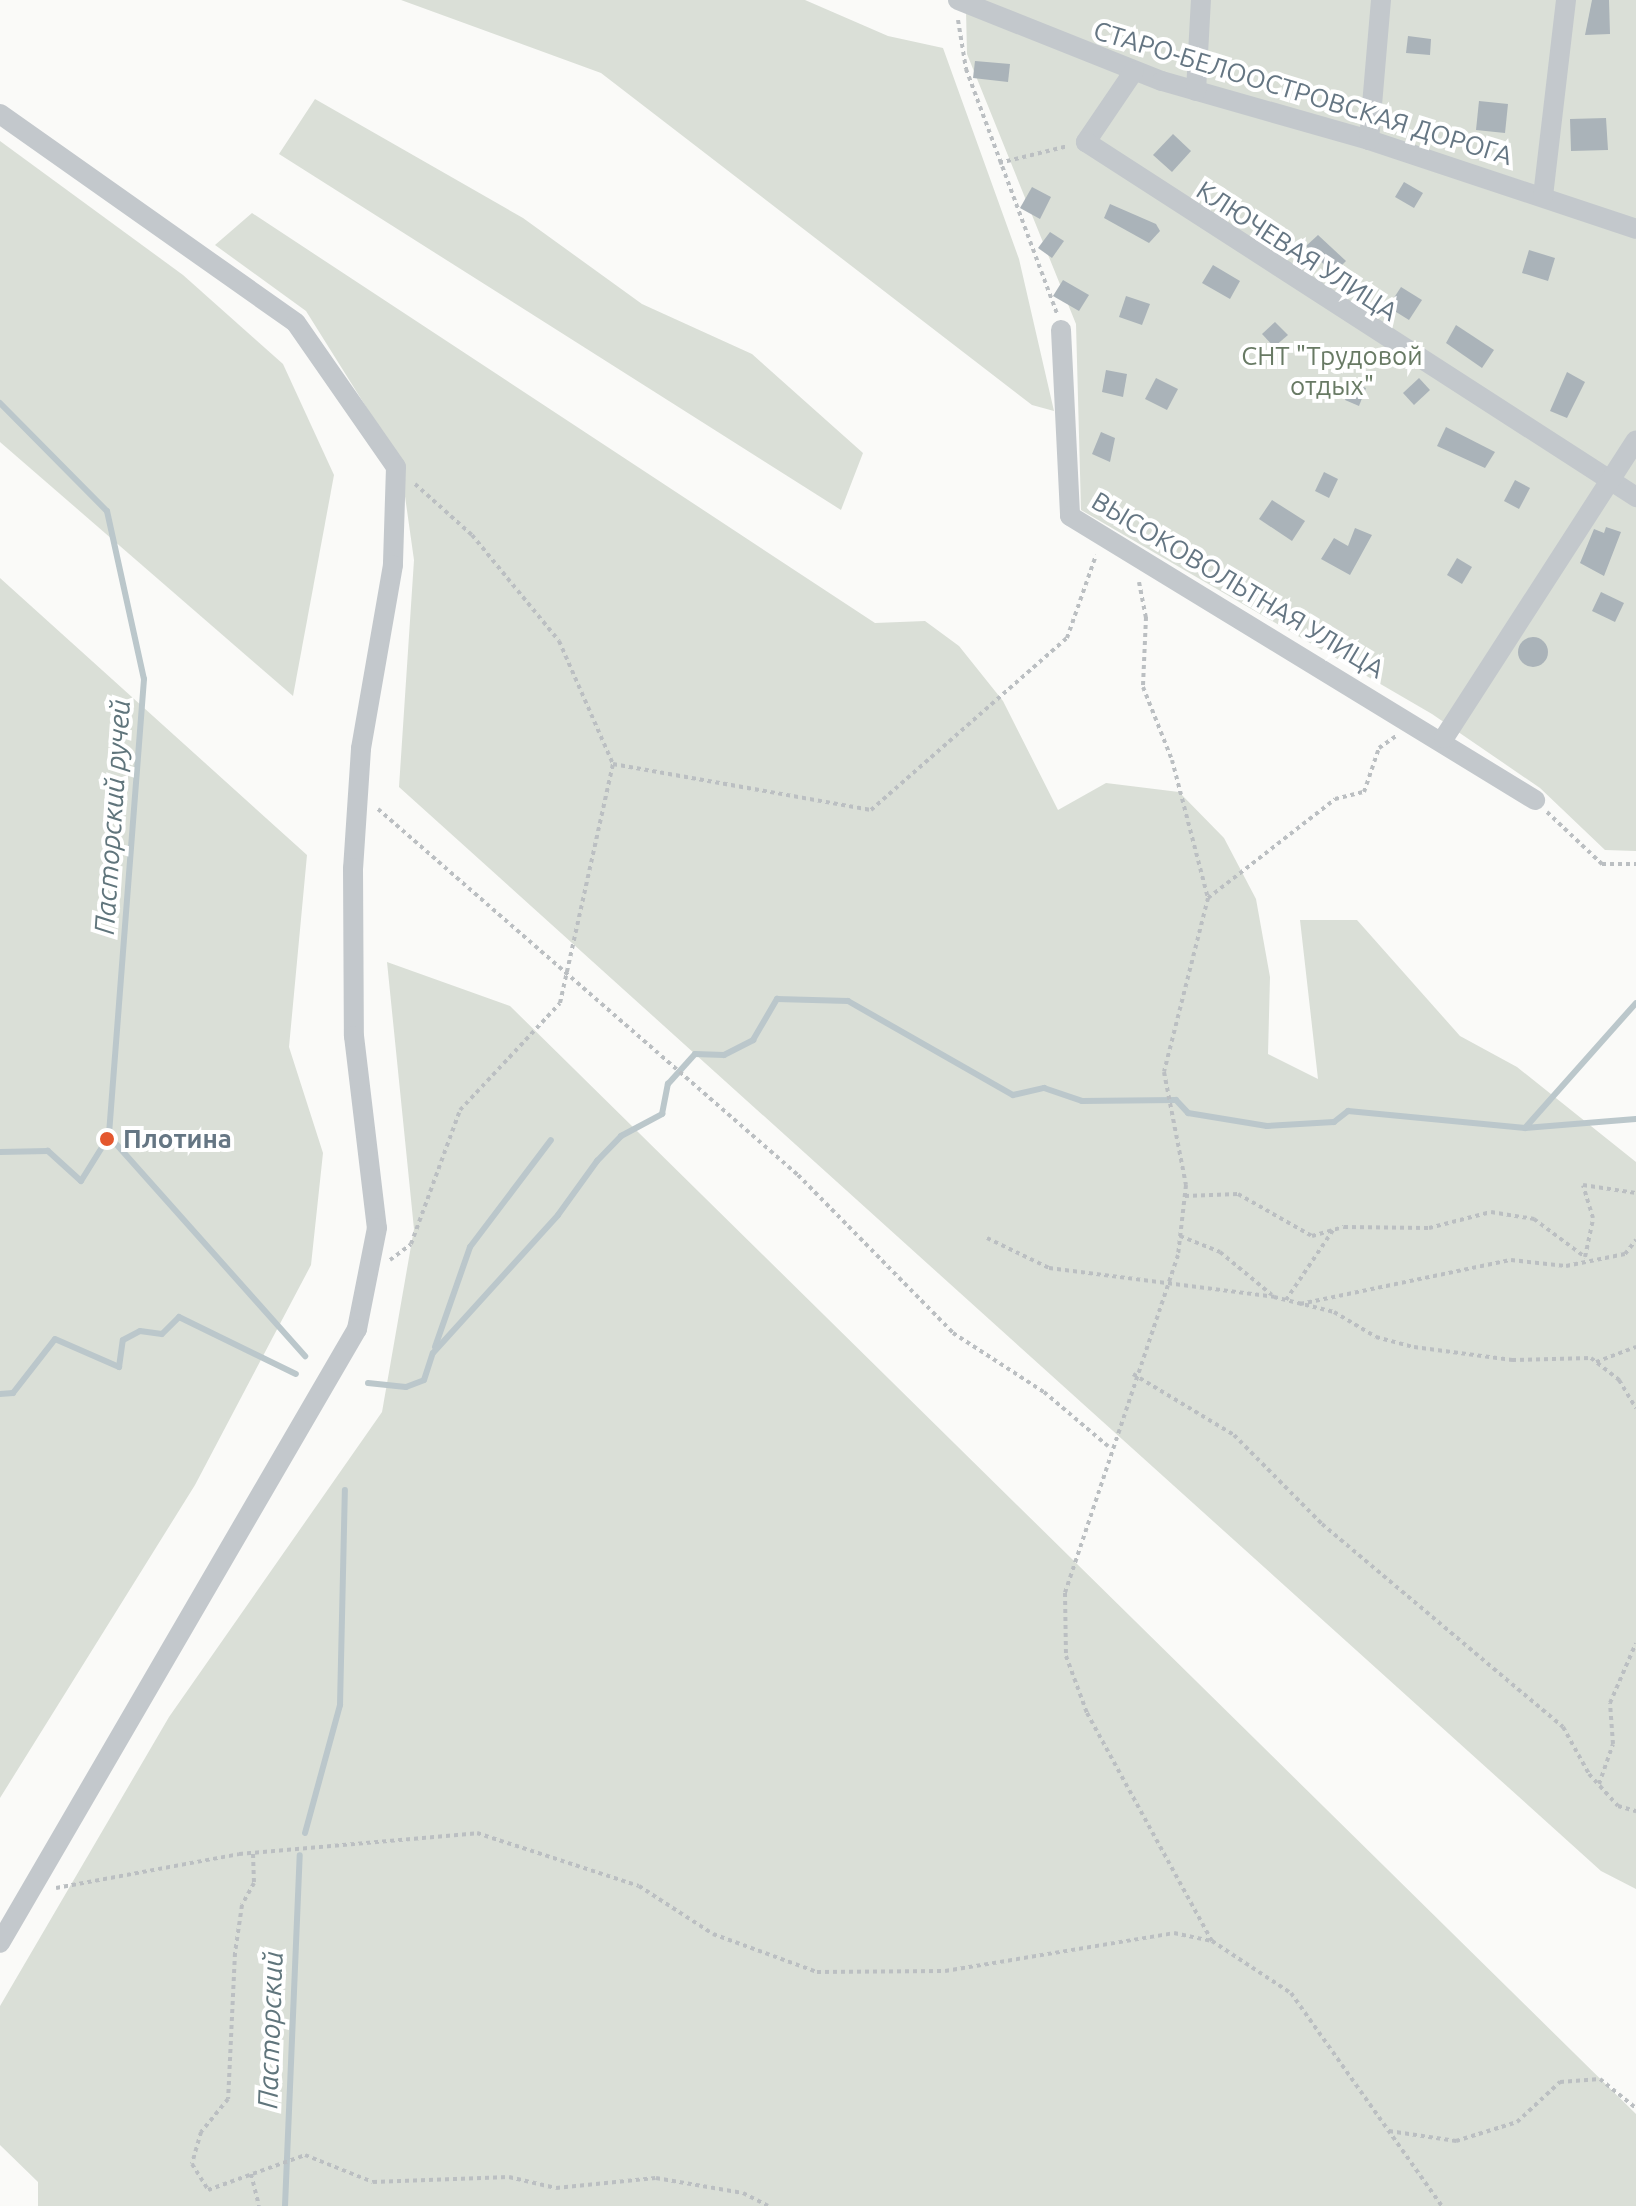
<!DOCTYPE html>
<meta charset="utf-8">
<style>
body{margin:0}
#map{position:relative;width:1636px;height:2206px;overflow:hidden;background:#fafaf8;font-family:Ubuntu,sans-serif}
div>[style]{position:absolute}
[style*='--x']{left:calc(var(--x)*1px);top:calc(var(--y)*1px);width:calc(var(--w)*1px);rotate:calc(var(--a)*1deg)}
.green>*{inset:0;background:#dadfd7}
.stream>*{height:6px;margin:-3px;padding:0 3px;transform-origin:3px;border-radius:3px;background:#bbc7cb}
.building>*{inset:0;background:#aab3b9}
.round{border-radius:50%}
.path>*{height:4px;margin-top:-2px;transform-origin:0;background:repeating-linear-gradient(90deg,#bbbfc2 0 4px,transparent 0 8px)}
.street>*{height:20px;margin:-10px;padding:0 10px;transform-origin:10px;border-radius:10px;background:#c3c8cc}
.dots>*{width:22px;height:22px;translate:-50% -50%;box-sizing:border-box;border:4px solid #fff;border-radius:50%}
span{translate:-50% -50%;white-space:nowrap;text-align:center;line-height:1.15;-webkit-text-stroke:8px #fff;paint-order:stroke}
.street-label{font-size:26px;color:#657683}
.park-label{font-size:26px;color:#687a64}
.poi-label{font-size:26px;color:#657683;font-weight:700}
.left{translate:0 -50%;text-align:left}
.water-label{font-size:28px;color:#60757c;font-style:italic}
</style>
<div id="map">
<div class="green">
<div style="clip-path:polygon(401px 0,805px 0,888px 36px,943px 48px,1019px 259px,1054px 411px,1032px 405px,601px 73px)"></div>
<div style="clip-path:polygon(952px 0,1636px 0,1636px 851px,1605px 850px,1540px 788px,1432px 714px,1081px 510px,1076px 324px,967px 54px,966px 11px)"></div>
<div style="clip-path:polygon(315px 99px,523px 218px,642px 304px,752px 354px,863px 453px,841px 510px,279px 154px)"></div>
<div style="clip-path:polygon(0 141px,183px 275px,283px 364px,334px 475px,293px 696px,0 442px)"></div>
<div style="clip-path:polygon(252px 213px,875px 623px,925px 621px,959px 646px,1003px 701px,1058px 810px,1106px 783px,1179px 792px,1224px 838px,1256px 899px,1270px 977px,1268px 1054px,1318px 1079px,1300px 920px,1357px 920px,1460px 1036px,1517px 1067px,1636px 1162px,1636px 1889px,1601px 1871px,399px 787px,414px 560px,400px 461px,306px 311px,215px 245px)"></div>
<div style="clip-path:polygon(0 578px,307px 855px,289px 1047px,323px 1153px,311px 1265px,195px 1485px,0 1798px)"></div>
<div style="clip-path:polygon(387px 962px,510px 1006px,1636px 2114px,1636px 2206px,38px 2206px,38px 2182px,0 2145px,0 2006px,169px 1717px,382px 1412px,414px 1229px)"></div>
</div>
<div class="stream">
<div style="--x:0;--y:403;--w:152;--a:45.3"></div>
<div style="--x:107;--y:511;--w:172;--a:77.6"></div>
<div style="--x:144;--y:679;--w:458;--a:94.4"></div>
<div style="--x:109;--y:1136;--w:53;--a:121.9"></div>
<div style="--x:81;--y:1181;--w:45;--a:-137.7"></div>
<div style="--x:48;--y:1151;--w:48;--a:178.8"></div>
<div style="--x:1525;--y:1128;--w:111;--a:-4.6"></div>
<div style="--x:109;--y:1136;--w:295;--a:48.3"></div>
<div style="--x:435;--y:1347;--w:106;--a:-70.7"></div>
<div style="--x:470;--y:1247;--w:134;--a:-52.9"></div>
<div style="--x:368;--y:1383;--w:38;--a:6"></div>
<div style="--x:406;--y:1387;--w:19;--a:-21"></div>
<div style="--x:424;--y:1380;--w:28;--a:-72"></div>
<div style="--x:433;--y:1353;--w:186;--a:-47.8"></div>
<div style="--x:558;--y:1215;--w:67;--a:-54.2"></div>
<div style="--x:597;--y:1161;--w:35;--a:-46"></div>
<div style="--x:621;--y:1136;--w:47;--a:-28.2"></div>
<div style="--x:662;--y:1114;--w:31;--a:-79"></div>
<div style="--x:668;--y:1084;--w:40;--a:-48"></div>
<div style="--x:695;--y:1054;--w:29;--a:2"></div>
<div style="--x:724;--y:1055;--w:33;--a:-27"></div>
<div style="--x:753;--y:1040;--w:48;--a:-59.7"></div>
<div style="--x:777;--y:999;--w:71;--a:1.6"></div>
<div style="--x:848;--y:1001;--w:190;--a:29.7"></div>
<div style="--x:1013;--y:1095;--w:32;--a:-13"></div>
<div style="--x:1044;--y:1088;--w:40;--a:18.9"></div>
<div style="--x:1082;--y:1101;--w:94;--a:-0.6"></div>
<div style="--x:1176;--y:1100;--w:18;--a:47"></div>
<div style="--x:1188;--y:1113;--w:80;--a:9.3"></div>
<div style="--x:1267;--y:1126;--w:67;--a:-3.4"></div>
<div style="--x:1334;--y:1122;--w:18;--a:-38"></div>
<div style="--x:1348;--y:1111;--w:178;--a:5.5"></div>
<div style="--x:1525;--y:1128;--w:167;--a:-48.4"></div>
<div style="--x:0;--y:1394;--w:13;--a:-4"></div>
<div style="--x:13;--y:1393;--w:68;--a:-52.1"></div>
<div style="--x:55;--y:1339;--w:70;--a:23.6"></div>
<div style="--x:119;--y:1367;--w:27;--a:-82"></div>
<div style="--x:123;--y:1340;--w:19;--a:-28"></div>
<div style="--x:140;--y:1331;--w:22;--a:8"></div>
<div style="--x:162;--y:1334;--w:24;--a:-45"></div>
<div style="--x:179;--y:1317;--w:130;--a:26"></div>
<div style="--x:305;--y:1833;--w:133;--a:-74.7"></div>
<div style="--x:340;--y:1705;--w:215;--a:-88.7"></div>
<div style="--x:285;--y:2206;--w:351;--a:-87.6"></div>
</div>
<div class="building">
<div style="clip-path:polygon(1592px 0,1609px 0,1610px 34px,1585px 35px)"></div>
<div style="clip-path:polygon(1408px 36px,1431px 39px,1430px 55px,1406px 53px)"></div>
<div style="clip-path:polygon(975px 61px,1010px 64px,1008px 82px,973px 78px)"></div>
<div style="clip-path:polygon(1479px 101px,1508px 104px,1505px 133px,1476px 130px)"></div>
<div style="clip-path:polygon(1606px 118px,1608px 150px,1571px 151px,1570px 119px)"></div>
<div style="clip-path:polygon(1173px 134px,1191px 151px,1172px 172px,1153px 155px)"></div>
<div style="clip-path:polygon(1404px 182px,1423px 193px,1414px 208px,1395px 197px)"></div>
<div style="clip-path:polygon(1032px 187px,1051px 197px,1040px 219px,1020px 208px)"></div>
<div style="clip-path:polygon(1110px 204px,1156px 224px,1160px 231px,1149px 243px,1104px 218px)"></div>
<div style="clip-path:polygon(1050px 232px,1064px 241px,1052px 258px,1038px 248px)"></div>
<div style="clip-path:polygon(1318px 235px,1346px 261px,1333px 274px,1306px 246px)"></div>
<div style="clip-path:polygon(1529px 250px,1555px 258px,1548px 281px,1522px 273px)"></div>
<div style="clip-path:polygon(1213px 265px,1240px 281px,1230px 299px,1202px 283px)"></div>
<div style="clip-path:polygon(1063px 280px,1089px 295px,1079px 311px,1053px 296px)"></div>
<div style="clip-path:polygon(1401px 287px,1422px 300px,1409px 320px,1388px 307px)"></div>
<div style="clip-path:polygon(1126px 296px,1150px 304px,1142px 325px,1119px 317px)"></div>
<div style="clip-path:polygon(1275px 322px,1288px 335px,1274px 347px,1262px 334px)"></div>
<div style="clip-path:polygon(1456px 325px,1494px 350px,1482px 368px,1446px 343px)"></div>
<div style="clip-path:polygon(1106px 370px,1127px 374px,1123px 397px,1102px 392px)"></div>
<div style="clip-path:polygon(1567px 372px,1585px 382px,1567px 418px,1550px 411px)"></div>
<div style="clip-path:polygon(1156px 378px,1178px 389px,1167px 410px,1145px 399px)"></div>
<div style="clip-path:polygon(1419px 378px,1430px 390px,1414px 405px,1403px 393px)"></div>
<div style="clip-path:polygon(1351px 382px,1366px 388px,1359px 406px,1345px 400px)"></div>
<div style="clip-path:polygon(1446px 427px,1495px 452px,1485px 468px,1437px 446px)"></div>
<div style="clip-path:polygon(1101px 432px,1115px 438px,1110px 462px,1092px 454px)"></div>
<div style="clip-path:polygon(1324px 472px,1338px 479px,1329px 498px,1315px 491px)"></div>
<div style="clip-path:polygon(1515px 480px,1530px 488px,1519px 509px,1504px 501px)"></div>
<div style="clip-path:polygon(1272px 500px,1305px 521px,1292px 541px,1259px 519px)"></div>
<div style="clip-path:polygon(1606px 527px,1621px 532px,1604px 576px,1580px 563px,1594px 529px,1604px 533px)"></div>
<div style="clip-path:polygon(1355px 528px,1372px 535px,1350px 575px,1321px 559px,1334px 538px,1348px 546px)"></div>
<div style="clip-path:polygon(1457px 558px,1472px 567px,1462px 584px,1447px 575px)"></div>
<div style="clip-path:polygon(1601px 592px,1624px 603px,1615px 622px,1592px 611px)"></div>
<div class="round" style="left:1518px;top:637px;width:30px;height:30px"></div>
</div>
<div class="path">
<div style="--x:958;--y:20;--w:50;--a:80.7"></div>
<div style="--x:966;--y:69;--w:261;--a:69.6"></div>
<div style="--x:999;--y:163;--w:71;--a:-13.8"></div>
<div style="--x:415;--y:484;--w:76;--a:41.8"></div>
<div style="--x:472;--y:535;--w:137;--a:50.6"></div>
<div style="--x:559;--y:641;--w:134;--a:66.3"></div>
<div style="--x:613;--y:764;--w:262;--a:10.1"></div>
<div style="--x:871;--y:810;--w:261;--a:-41.3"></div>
<div style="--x:1067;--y:638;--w:88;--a:-70.7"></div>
<div style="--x:1139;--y:582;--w:36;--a:79"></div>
<div style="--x:1146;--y:617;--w:70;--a:92.5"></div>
<div style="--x:1143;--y:687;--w:79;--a:68.3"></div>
<div style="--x:1172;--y:760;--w:143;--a:75.4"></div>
<div style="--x:1208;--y:898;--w:179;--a:104.2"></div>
<div style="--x:1164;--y:1072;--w:115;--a:79"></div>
<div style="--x:1186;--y:1185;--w:70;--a:96.5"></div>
<div style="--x:1178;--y:1255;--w:356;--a:108.5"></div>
<div style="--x:1065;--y:1593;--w:63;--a:89.1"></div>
<div style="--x:1066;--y:1656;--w:61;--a:69.8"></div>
<div style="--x:1087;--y:1713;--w:260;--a:61.3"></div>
<div style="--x:378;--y:809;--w:557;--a:41.07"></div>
<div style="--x:798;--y:1175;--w:221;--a:45.5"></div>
<div style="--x:953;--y:1333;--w:108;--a:33"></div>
<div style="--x:1044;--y:1392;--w:84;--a:40.2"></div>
<div style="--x:1547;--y:812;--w:76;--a:43.4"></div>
<div style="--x:1602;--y:864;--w:34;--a:0"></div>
<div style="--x:1208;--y:898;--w:161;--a:-37.9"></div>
<div style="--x:1335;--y:799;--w:30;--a:-14"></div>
<div style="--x:1364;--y:792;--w:46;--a:-71.2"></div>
<div style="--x:1379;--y:748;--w:21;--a:-35"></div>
<div style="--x:1185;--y:1196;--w:53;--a:-2.2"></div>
<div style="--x:1238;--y:1194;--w:85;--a:29.6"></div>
<div style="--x:1312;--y:1236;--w:33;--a:-16"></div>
<div style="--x:1344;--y:1227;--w:85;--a:0.7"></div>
<div style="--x:1429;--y:1228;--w:64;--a:-14.5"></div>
<div style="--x:1491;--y:1212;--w:44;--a:9.2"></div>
<div style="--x:1534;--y:1219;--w:64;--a:36.7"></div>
<div style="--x:1180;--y:1236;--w:43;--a:21.8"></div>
<div style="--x:1220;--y:1252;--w:67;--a:39.6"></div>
<div style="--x:987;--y:1238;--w:69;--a:25.8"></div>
<div style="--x:1049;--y:1268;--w:227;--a:7.3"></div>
<div style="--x:1274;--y:1297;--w:62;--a:14"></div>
<div style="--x:1334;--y:1312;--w:49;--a:30.8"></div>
<div style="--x:1376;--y:1337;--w:39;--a:15"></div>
<div style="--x:1414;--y:1347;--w:99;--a:7.6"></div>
<div style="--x:1512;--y:1360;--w:79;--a:-1.5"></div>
<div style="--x:1591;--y:1358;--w:36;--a:38"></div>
<div style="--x:1619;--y:1380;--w:33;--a:59"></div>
<div style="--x:1585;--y:1257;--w:40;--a:-78"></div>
<div style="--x:1593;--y:1218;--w:34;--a:-107"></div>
<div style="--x:1583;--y:1185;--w:54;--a:8.6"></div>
<div style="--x:390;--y:1260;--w:26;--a:-37"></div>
<div style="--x:411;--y:1244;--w:143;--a:-69.9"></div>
<div style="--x:460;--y:1110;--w:146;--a:-46.9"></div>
<div style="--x:560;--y:1003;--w:245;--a:-77.5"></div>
<div style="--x:1286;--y:1300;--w:84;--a:-56.1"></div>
<div style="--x:1300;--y:1304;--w:216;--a:-11.8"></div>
<div style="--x:1511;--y:1260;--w:55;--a:6.2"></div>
<div style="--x:1566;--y:1266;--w:60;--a:-11.5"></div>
<div style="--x:1625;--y:1254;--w:18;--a:-52"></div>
<div style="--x:1596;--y:1362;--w:43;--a:-20.6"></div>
<div style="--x:1133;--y:1374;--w:118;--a:31.1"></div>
<div style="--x:1234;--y:1435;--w:125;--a:45.3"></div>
<div style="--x:1322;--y:1524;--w:315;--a:40.1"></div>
<div style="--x:1563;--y:1727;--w:54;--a:61"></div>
<div style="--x:1589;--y:1774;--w:43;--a:47.8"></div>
<div style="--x:1618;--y:1806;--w:19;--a:16"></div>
<div style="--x:1599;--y:1784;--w:42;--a:-70.7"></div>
<div style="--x:1613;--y:1744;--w:41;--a:-94.2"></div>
<div style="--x:1610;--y:1703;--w:65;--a:-66.6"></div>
<div style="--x:253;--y:1854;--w:29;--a:88"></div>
<div style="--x:254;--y:1883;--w:25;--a:119"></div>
<div style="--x:242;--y:1905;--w:49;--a:98.3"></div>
<div style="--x:235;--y:1953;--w:146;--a:92.7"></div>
<div style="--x:228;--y:2099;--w:43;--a:129.3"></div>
<div style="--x:201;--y:2132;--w:33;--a:106"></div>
<div style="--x:192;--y:2164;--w:31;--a:58"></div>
<div style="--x:208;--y:2190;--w:103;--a:-19.8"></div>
<div style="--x:305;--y:2155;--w:73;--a:21.7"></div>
<div style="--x:373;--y:2182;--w:136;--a:-2.1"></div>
<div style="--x:509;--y:2177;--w:48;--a:13.2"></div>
<div style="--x:556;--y:2188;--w:100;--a:-5.7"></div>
<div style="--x:656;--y:2178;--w:88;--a:9.8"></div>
<div style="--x:743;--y:2193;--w:28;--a:27"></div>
<div style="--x:56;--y:1888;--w:186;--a:-10.5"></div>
<div style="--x:239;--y:1854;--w:239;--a:-5"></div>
<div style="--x:477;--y:1833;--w:170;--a:18.1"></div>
<div style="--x:639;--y:1886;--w:88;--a:33"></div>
<div style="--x:713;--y:1934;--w:111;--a:20.1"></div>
<div style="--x:817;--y:1972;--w:128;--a:-0.4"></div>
<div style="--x:945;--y:1971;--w:232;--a:-9.4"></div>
<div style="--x:1174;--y:1933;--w:39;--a:12"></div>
<div style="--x:1212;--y:1941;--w:95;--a:33.4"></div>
<div style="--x:1291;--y:1993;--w:261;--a:54.7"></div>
<div style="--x:1389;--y:2131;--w:68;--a:8.5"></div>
<div style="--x:1456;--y:2141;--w:64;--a:-17.3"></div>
<div style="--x:1517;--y:2122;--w:59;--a:-42.9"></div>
<div style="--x:1560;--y:2082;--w:40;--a:-4.3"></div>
<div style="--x:1600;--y:2079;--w:46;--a:38.9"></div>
<div style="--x:251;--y:2174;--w:33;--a:76"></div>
</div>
<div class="street">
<div style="--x:958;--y:0;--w:219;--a:21.7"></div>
<div style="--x:1162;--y:81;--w:215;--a:15.9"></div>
<div style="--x:1369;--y:140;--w:281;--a:18.4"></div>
<div style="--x:1134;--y:71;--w:86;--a:124.1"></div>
<div style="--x:1086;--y:142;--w:655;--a:32.84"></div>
<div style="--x:1196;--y:91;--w:91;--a:-86.9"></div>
<div style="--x:0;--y:114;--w:362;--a:35.2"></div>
<div style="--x:296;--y:323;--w:175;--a:55.2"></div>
<div style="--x:396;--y:467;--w:98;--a:91.8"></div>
<div style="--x:393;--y:565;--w:187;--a:99.9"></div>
<div style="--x:361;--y:749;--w:119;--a:93.8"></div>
<div style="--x:353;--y:868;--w:168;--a:89.7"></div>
<div style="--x:354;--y:1036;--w:193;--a:83.2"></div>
<div style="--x:377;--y:1228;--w:103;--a:101.2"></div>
<div style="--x:357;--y:1329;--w:710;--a:120.18"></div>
<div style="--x:1369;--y:140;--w:141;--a:-85.1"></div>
<div style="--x:1543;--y:196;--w:197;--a:-83.3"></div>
<div style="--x:1061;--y:330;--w:186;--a:87.2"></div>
<div style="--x:1070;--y:516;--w:545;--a:31.41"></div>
<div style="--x:1444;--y:738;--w:354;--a:-57.2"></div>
</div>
<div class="dots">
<div style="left:107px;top:1139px;background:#e4572e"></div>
</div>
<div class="street-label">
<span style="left:1303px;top:93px;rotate:17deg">СТАРО-БЕЛООСТРОВСКАЯ ДОРОГА</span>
<span style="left:1297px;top:251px;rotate:33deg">КЛЮЧЕВАЯ УЛИЦА</span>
<span style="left:1238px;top:585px;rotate:31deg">ВЫСОКОВОЛЬТНАЯ УЛИЦА</span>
</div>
<div class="park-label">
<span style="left:1332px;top:371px">СНТ "Трудовой<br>отдых"</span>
</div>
<div class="poi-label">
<span class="left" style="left:123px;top:1139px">Плотина</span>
</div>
<div class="water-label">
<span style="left:112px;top:817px;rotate:-86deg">Пасторский ручей</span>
<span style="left:270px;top:2030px;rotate:-88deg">Пасторский</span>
</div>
</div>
